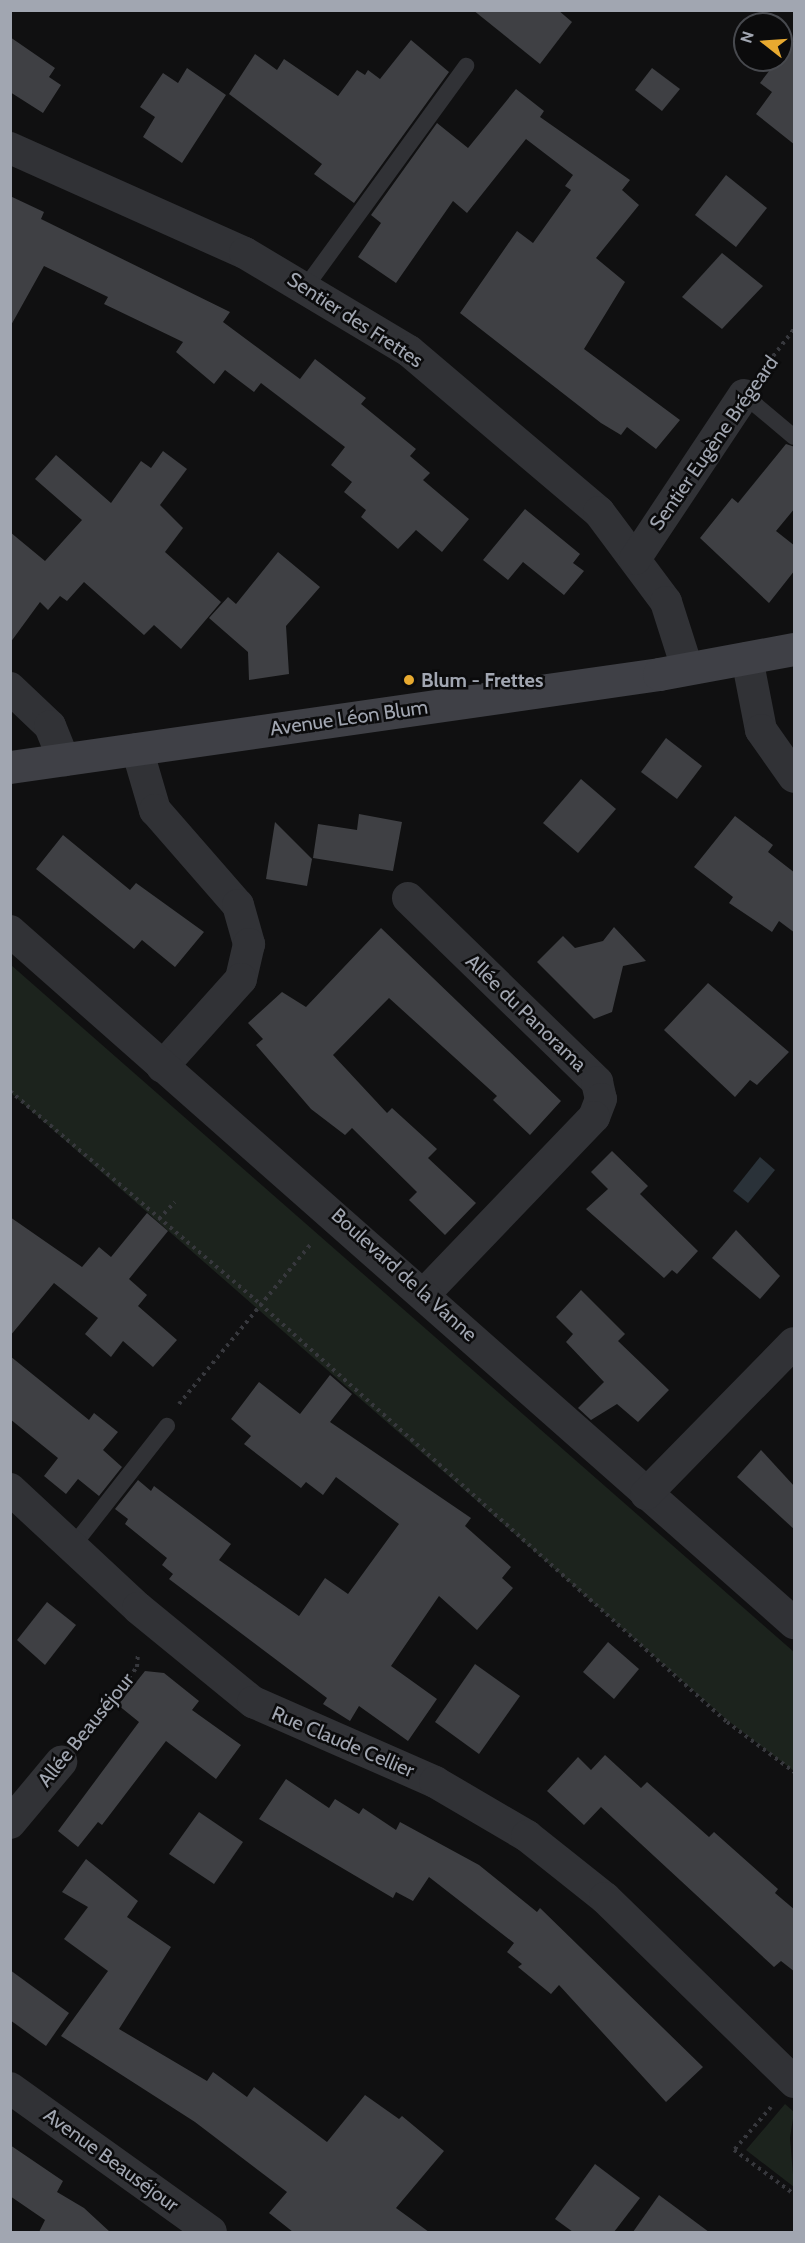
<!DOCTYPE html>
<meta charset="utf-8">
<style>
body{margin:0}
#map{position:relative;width:805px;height:2243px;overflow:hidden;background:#101011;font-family:Cabin,sans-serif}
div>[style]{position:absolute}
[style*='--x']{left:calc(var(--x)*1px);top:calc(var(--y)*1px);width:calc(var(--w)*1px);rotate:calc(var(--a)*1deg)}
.green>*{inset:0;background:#1c231d}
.water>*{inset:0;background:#2a3239}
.building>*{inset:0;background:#3f4044}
.path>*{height:4px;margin-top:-2px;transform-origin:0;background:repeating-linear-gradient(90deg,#37383d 0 3px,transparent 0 7.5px)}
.lane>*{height:16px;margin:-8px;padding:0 8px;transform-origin:8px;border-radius:8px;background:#313236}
.street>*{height:32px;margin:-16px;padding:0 16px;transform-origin:16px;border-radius:16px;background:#313236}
.secondary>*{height:33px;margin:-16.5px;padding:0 16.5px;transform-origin:16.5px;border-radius:16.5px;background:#3f4046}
.dots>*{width:16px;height:16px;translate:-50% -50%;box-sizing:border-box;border:3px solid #0b0b0c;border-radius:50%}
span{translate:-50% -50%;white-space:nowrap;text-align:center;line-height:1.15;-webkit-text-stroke:5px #0b0b0c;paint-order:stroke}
.street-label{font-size:20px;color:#a1a6b1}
.poi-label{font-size:20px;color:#a1a6b1;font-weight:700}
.left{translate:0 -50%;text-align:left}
.frame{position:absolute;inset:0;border:12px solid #a1a6b1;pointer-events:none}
.north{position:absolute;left:733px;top:12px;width:60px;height:60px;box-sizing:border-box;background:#0b0b0c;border:2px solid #47494e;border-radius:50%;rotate:287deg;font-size:16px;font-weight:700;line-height:24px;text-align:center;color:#a1a6b1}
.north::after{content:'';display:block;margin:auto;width:21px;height:27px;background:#e8aa30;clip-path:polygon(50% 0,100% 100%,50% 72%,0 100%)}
</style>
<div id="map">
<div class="green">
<div style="clip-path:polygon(11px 965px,794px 1652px,794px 1771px,727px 1720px,11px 1093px)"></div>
<div style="clip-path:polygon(785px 2104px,794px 2112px,790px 2138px,794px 2187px,746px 2150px)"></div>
</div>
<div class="water">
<div style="clip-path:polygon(760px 1157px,775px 1170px,748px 1203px,733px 1191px)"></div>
</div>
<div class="building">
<div style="clip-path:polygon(473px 10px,558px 10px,572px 22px,540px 64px)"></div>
<div style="clip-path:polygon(10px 37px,55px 68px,49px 77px,61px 85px,43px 113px,10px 92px)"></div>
<div style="clip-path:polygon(795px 37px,795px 145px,756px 114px,772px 92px,760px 83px)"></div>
<div style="clip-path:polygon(411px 40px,449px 72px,354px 203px,314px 174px,322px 164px,229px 94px,255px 54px,277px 70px,284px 59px,338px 96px,357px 70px,365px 75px,368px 70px,380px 79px)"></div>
<div style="clip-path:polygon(187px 68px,226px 95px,182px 163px,143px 137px,155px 117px,140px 107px,163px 73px,178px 83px)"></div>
<div style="clip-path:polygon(652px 68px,680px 89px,662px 111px,635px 90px)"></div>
<div style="clip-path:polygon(516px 89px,544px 111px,540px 117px,630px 180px,622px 190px,639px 205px,596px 258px,625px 282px,584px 349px,680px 420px,656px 449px,627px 427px,621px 435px,601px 423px,460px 313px,517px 231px,533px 243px,571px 190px,565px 186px,573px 175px,526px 139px,467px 213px,453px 201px,396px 283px,358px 257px,381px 223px,371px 215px,437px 123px,468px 148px)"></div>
<div style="clip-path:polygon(726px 175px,767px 208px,736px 247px,695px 215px)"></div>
<div style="clip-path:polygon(10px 196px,44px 212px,41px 219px,230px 312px,223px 322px,300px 379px,315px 359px,366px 398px,361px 404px,416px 449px,410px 456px,430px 473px,423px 480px,469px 519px,442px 552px,416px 530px,398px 549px,361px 517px,366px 510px,344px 492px,352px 482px,331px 465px,345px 447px,261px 383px,254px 392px,225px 370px,214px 384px,176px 352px,183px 342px,104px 304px,108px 297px,44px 266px,10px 327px)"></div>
<div style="clip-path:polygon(722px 253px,763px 286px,722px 329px,682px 297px)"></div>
<div style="clip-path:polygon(786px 444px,795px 447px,795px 508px,776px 531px,795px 546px,795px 570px,769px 603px,700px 538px,732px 498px,738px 503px)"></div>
<div style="clip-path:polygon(163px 451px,187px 469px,160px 505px,183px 528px,165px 552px,221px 602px,181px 649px,154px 625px,144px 635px,84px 582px,67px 601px,60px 596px,48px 610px,40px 602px,10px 643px,10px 532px,45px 561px,82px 520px,35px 479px,56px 455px,111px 503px,141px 461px,151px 468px)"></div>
<div style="clip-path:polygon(525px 509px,580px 554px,573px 563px,584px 571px,564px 595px,523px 562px,508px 580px,483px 560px)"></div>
<div style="clip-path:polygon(278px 552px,320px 587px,286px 626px,289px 674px,249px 680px,248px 652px,209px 618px,228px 597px,236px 604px)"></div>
<div style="clip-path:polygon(666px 738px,702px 766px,677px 799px,641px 772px)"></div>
<div style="clip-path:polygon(581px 779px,616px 809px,578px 853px,543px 823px)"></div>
<div style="clip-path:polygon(359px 814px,402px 822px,393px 871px,313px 858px,318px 824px,357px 830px)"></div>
<div style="clip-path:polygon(735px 816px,773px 845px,768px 852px,795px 873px,795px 933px,779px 921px,772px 932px,729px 903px,733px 897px,694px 867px)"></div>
<div style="clip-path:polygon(275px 822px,312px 859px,307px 886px,266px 879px)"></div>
<div style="clip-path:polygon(63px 835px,130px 890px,136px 883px,204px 932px,175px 967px,142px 940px,134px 949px,36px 869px)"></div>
<div style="clip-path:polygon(614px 927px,646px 961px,623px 966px,612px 1012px,594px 1019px,537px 962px,563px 936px,575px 948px,603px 941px)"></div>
<div style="clip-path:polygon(381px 928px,561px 1101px,530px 1135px,493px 1100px,497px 1096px,389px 998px,333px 1055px,387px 1113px,392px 1108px,437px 1149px,428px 1158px,476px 1203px,445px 1235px,409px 1200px,417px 1192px,352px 1128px,345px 1135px,311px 1109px,256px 1045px,263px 1039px,248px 1023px,282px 992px,306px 1007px)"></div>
<div style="clip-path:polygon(708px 983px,789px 1052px,757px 1085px,750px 1080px,735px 1097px,664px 1030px)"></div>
<div style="clip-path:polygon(612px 1151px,648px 1186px,640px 1194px,698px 1251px,677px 1274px,672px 1270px,664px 1278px,586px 1209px,608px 1189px,591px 1172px)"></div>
<div style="clip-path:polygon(147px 1213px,168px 1231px,129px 1279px,147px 1295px,138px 1306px,177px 1340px,153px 1367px,123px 1341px,111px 1357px,85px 1334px,98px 1318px,54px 1283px,10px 1336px,10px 1217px,82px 1267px,99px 1247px,111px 1257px)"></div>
<div style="clip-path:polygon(736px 1230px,780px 1276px,760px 1299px,712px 1258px)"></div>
<div style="clip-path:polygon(581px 1290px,625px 1334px,618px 1341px,669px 1390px,638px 1422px,617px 1404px,591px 1420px,578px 1408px,604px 1382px,566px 1342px,573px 1334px,556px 1317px)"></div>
<div style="clip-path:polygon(10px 1356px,89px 1420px,94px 1413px,118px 1432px,103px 1450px,122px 1467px,99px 1496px,78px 1479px,66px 1494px,44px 1476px,58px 1458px,10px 1419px)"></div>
<div style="clip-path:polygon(330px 1375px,352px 1394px,330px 1422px,471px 1518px,465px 1526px,511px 1567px,502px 1578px,513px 1588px,477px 1630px,439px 1596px,391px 1666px,437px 1699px,408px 1741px,359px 1706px,350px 1721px,323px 1704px,327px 1698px,169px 1579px,173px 1574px,162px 1565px,167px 1558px,125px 1524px,128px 1519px,115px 1509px,138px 1480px,151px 1491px,154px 1486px,231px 1544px,219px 1560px,299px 1616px,325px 1578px,348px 1594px,399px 1524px,336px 1477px,323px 1495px,306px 1482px,301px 1488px,244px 1444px,251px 1436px,231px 1419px,259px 1382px,300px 1414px)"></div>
<div style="clip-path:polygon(761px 1450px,795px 1487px,795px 1530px,737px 1477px)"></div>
<div style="clip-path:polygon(47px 1602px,76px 1625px,45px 1665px,17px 1640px)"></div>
<div style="clip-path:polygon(608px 1642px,639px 1669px,614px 1699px,583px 1672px)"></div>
<div style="clip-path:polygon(475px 1664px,520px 1696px,479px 1754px,435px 1722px)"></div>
<div style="clip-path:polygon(145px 1671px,164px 1673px,199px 1701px,192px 1710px,241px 1745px,216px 1779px,166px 1741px,102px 1825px,98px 1822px,78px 1847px,58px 1831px,139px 1722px,118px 1705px)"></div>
<div style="clip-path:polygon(605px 1755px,641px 1788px,647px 1782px,709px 1837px,714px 1832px,778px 1889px,775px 1893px,795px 1910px,795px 1972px,781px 1961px,774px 1967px,601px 1807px,584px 1825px,547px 1791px,578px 1757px,591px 1770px)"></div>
<div style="clip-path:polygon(286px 1779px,329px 1808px,335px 1799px,359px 1814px,363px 1808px,396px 1830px,400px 1822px,479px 1865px,537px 1912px,540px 1908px,703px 2067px,666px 2102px,559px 1985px,551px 1994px,518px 1967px,522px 1964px,507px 1952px,514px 1943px,429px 1877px,413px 1901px,396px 1892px,393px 1898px,259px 1819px)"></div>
<div style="clip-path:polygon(199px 1812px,243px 1842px,214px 1884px,169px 1854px)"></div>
<div style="clip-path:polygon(86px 1859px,138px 1901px,127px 1917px,171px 1947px,119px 2029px,207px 2081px,213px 2072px,247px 2097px,254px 2087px,327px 2142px,365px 2095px,399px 2119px,402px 2116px,444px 2151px,396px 2208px,429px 2232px,293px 2232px,269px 2213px,287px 2192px,195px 2122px,61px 2036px,108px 1971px,64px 1939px,88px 1907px,62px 1892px)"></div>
<div style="clip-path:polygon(10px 1970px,69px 2013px,46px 2046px,10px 2020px)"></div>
<div style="clip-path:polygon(10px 2145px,63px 2181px,57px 2192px,84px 2208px,110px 2232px,39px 2232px,45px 2220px,10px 2196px)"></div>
<div style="clip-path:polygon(595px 2164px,640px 2198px,614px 2232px,573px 2232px,555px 2219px)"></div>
<div style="clip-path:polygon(659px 2195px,709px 2232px,633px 2232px)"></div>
</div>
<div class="path">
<div style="--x:764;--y:368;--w:49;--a:-52.4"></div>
<div style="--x:10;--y:1091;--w:328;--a:40.4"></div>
<div style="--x:260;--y:1304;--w:627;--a:41.83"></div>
<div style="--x:727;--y:1722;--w:84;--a:36.7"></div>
<div style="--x:159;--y:1219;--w:23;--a:-47"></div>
<div style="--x:179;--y:1404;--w:207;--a:-50.5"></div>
<div style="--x:82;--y:1736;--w:88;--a:-51.4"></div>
<div style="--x:137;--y:1667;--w:15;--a:-86"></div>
<div style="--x:771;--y:2107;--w:57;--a:130.7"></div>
<div style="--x:734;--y:2150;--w:74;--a:36.3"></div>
</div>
<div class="lane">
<div style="--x:307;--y:285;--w:271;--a:-54"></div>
<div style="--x:744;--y:395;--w:65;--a:40"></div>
<div style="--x:72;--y:1547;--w:154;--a:-51.9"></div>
</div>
<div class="street">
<div style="--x:10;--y:148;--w:257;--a:24.1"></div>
<div style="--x:245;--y:253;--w:191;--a:30.9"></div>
<div style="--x:409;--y:351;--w:249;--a:40.3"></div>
<div style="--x:599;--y:512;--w:112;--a:53.3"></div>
<div style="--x:666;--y:602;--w:69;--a:72.3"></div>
<div style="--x:635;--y:559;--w:197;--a:-56.4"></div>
<div style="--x:747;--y:658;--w:73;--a:79"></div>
<div style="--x:761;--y:730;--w:57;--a:54.9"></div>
<div style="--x:10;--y:688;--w:55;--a:43.5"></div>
<div style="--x:50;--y:726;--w:37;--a:68"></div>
<div style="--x:137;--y:749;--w:64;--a:73.6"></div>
<div style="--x:155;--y:810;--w:126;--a:48.9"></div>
<div style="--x:238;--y:905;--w:41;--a:74.2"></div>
<div style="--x:249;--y:944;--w:36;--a:103"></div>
<div style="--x:241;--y:979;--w:118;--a:131.9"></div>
<div style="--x:408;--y:898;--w:264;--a:44.2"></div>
<div style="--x:597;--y:1082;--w:17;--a:77"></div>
<div style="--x:601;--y:1099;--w:19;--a:111"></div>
<div style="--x:594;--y:1117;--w:245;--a:133.8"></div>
<div style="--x:10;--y:931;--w:1046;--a:41.43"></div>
<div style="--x:10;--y:1489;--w:175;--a:42.9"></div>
<div style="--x:138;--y:1608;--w:149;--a:39.3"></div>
<div style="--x:253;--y:1702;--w:199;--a:23.7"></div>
<div style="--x:435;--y:1782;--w:107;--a:30.4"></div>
<div style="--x:527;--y:1836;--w:100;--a:38.5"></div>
<div style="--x:605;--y:1898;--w:264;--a:44.2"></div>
<div style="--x:646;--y:1494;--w:211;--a:-45.6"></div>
<div style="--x:10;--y:1823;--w:80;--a:-50.1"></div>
<div style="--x:10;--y:2088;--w:247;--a:35.6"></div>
</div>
<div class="secondary">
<div style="--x:10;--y:767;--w:656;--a:-8.15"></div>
<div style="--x:659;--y:674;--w:137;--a:-10.5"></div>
</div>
<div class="dots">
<div style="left:409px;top:680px;background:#e8aa30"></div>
</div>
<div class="street-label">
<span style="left:355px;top:320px;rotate:33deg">Sentier des Frettes</span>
<span style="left:714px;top:443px;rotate:-55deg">Sentier Eugène Brégeard</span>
<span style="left:349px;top:718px;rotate:-8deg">Avenue Léon Blum</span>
<span style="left:526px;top:1013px;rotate:44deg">Allée du Panorama</span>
<span style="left:404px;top:1275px;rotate:42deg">Boulevard de la Vanne</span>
<span style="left:86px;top:1730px;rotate:-51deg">Allée Beauséjour</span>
<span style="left:343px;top:1742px;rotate:23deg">Rue Claude Cellier</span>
<span style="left:111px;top:2160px;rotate:36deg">Avenue Beauséjour</span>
</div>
<div class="poi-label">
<span class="left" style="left:421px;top:680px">Blum - Frettes</span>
</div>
<div class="frame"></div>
<div class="north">N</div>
</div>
